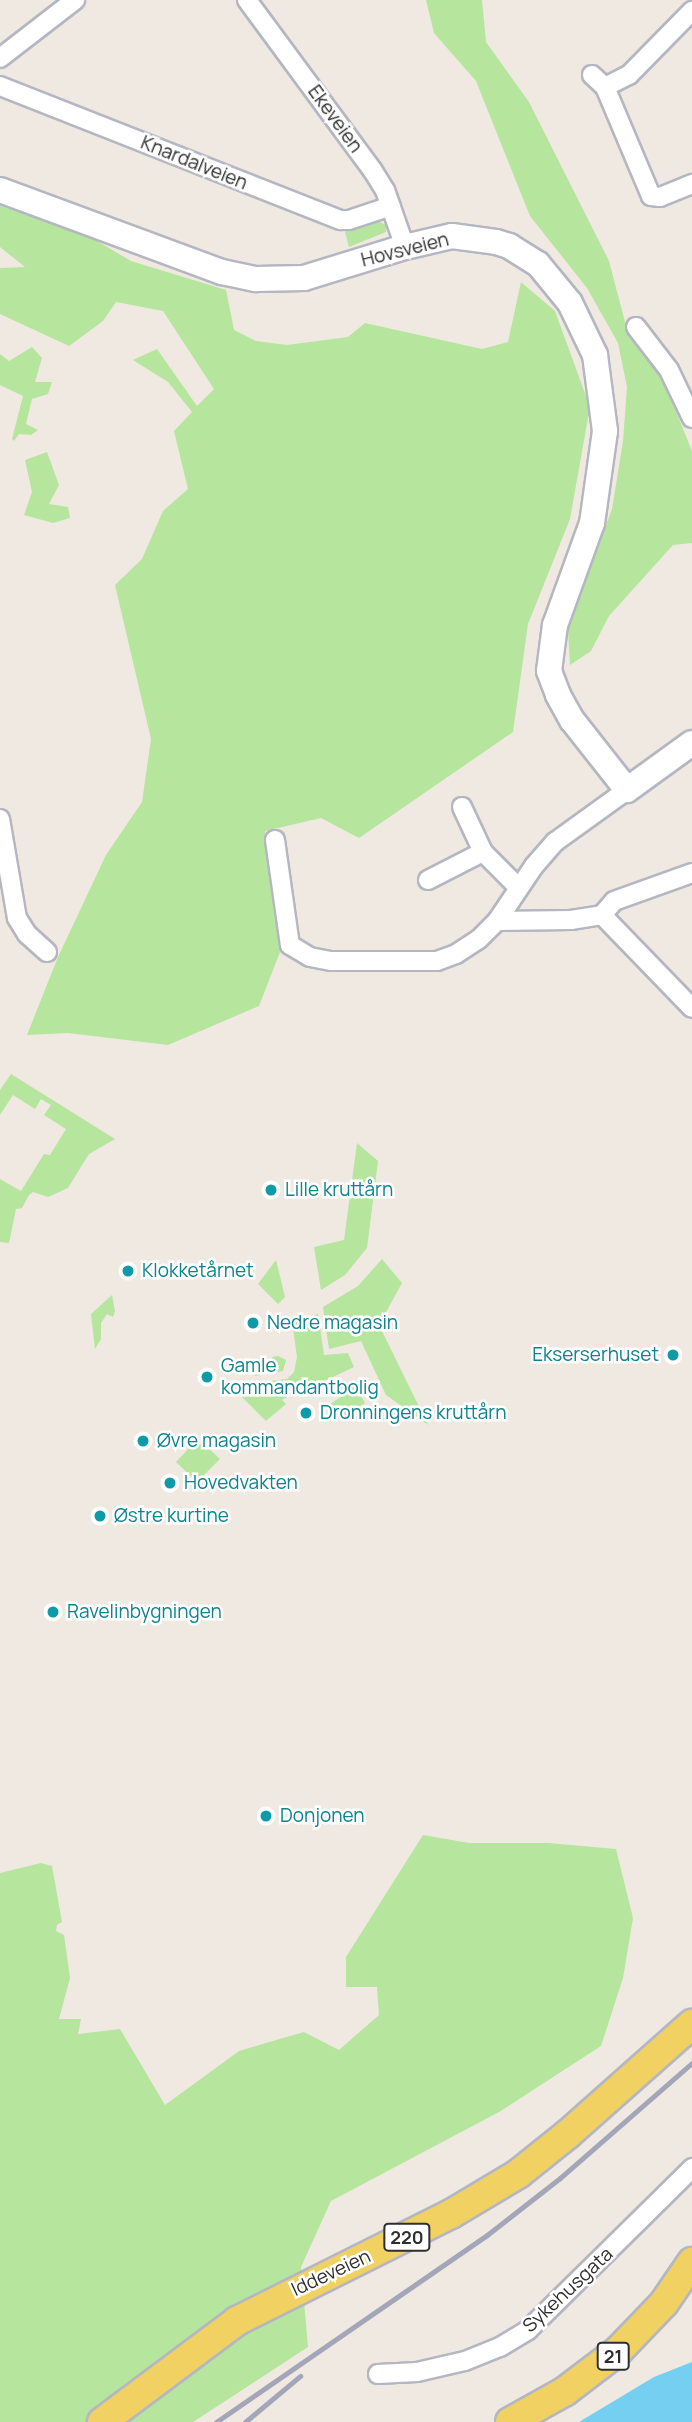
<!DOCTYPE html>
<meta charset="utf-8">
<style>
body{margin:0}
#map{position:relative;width:692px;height:2422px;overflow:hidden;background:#efe9e1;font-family:Manrope,sans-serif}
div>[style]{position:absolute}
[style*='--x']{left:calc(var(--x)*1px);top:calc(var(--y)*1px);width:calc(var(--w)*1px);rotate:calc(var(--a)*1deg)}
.green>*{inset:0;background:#b6e59e}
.water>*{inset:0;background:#75cff0}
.roads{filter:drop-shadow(2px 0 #b4b7c1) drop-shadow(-2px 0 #b4b7c1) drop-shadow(0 2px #b4b7c1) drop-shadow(0 -2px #b4b7c1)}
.street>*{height:18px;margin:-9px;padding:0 9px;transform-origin:9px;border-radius:9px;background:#fff}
.secondary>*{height:24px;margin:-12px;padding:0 12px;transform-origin:12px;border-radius:12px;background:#fff}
.primary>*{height:28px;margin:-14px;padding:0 14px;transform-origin:14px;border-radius:14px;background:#f2d163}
.rail>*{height:5px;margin:-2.5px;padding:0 2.5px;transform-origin:2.5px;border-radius:2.5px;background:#a3a6b8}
.dots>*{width:19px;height:19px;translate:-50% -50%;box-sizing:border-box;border:4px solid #fff;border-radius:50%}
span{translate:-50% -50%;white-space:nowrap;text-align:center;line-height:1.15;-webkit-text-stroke:5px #fff;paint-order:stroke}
.shield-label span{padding:2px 5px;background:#fff;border:2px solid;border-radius:5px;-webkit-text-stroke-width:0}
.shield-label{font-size:18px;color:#2e2e2e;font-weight:700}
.street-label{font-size:19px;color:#2e2e2e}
.culture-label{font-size:19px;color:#0d838f}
.left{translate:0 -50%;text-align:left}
.right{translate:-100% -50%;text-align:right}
</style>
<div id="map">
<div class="green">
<div style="clip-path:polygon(426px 0,482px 0,486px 42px,529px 102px,609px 261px,629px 337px,647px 356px,666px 387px,692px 451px,692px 543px,673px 545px,609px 616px,591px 651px,570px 665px,568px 631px,612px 509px,623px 441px,627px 387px,618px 343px,587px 288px,530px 216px,476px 81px,434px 33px)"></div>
<div style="clip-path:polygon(0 206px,75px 228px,131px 261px,226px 290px,234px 330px,256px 341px,287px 345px,348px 337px,365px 323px,482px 349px,508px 342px,521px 282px,555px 311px,590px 407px,570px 519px,528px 624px,513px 732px,359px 838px,321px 818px,265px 831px,280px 952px,259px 1006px,168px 1045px,68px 1033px,27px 1035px,58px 957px,106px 855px,142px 802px,151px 739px,115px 585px,142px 559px,163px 511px,188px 489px,174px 431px,192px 412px,168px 382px,133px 360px,157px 349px,197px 406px,214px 389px,163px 311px,116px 302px,103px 321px,69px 346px,0 314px,0 268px,25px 267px,0 247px)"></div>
<div style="clip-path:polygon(378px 221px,386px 225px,386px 232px,349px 247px,344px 228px)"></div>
<div style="clip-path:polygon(32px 347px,42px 358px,35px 382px,52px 382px,48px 394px,32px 399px,26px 424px,38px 430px,31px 435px,19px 434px,14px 441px,12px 439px,23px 396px,0 385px,0 354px,9px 361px)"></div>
<div style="clip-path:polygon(47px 452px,59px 485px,49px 504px,68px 507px,70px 518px,53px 523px,24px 515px,32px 492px,25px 460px)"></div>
<div style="clip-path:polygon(11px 1074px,115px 1139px,89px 1154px,68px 1188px,48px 1197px,33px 1192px,29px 1195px,22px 1208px,16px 1209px,9px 1243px,0 1242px,0 1179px,21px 1191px,44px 1154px,50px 1155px,66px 1129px,44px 1115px,51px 1105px,41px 1099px,35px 1109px,13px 1095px,0 1115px,0 1090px)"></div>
<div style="clip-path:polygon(357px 1143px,378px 1161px,367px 1248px,345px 1275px,321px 1290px,314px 1247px,344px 1240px)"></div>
<div style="clip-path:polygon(382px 1259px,402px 1283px,379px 1325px,428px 1425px,386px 1395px,361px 1341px,329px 1349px,323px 1307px,358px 1286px)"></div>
<div style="clip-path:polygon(276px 1260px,285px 1297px,278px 1304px,258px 1284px)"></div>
<div style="clip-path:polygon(112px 1295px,115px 1311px,113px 1317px,107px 1314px,101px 1323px,101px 1339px,95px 1349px,91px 1314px)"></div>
<div style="clip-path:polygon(318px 1314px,324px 1355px,348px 1353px,354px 1367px,318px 1384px,247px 1387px,247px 1384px,287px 1379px,294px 1372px,297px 1357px,292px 1321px)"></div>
<div style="clip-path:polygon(278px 1356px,286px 1360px,283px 1371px,254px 1376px,273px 1357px)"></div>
<div style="clip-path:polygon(353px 1382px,365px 1403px,347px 1419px,327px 1406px,342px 1396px,344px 1391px,349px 1395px,353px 1392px,349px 1387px,343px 1387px,342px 1392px,335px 1390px,333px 1387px,335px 1383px)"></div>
<div style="clip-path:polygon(240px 1395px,282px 1395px,287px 1397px,282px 1400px,286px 1404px,266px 1421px)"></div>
<div style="clip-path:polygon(193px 1444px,204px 1444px,220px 1459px,197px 1482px,176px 1462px)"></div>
<div style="clip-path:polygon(423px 1835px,469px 1843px,548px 1843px,616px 1849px,633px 1918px,623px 1978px,601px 2046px,499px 2112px,331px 2201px,301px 2267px,308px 2347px,193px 2422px,0 2422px,0 1873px,41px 1863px,52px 1866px,62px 1922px,57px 1925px,56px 1931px,64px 1935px,70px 1978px,59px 2019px,81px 2019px,78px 2034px,120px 2029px,165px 2105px,239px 2051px,304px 2032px,339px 2050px,379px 2015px,377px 1987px,346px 1987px,346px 1957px)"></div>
</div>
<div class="water">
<div style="clip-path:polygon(692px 2362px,692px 2422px,579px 2422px,654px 2377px)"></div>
</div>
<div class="roads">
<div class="street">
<div style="--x:247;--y:0;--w:212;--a:53.6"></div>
<div style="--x:373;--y:171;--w:22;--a:58"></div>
<div style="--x:385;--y:190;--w:60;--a:70.7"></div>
<div style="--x:0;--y:58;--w:95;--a:-37.7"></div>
<div style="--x:592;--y:75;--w:18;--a:43"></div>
<div style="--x:605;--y:87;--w:118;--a:67.1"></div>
<div style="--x:651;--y:196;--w:9;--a:6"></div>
<div style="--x:660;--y:197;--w:35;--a:-22"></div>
<div style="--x:0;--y:86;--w:366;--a:21.5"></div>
<div style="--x:341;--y:220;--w:8;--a:0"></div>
<div style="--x:349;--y:220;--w:44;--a:-18.4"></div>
<div style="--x:605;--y:87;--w:27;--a:-27"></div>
<div style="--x:629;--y:75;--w:90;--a:-45.5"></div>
<div style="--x:636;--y:327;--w:54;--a:52.5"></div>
<div style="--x:669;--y:370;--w:53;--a:64.4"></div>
<div style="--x:462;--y:807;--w:50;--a:65"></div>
<div style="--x:483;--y:852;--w:51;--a:45"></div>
<div style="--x:0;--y:819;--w:100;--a:80.3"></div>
<div style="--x:17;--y:918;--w:19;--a:58"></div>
<div style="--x:27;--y:934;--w:27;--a:42"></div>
<div style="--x:275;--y:840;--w:106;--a:81.9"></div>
<div style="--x:290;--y:945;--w:23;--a:31"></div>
<div style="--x:310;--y:957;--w:21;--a:11"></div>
<div style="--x:331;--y:961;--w:106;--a:0"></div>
<div style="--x:437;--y:961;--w:20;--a:-20"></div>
<div style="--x:456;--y:954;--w:27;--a:-33"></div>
<div style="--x:479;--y:939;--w:25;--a:-45"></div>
<div style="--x:497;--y:921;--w:66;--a:-56.1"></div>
<div style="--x:534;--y:866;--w:32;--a:-49"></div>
<div style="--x:555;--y:842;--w:89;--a:-35.8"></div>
<div style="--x:428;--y:880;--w:62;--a:-27"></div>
<div style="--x:602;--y:915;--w:129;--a:45.9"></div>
<div style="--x:497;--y:921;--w:74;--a:-0.8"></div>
<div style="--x:571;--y:920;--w:31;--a:-9"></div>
<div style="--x:602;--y:915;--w:18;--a:-49"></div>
<div style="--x:614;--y:901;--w:83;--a:-19.7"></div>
<div style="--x:378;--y:2374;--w:39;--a:-3"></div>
<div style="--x:417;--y:2372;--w:49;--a:-12.9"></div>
<div style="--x:465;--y:2361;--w:38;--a:-22"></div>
<div style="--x:500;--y:2347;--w:33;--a:-31"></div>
<div style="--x:528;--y:2330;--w:231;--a:-44.6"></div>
</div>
<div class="secondary">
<div style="--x:0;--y:190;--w:237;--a:20.3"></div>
<div style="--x:222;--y:272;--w:35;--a:12"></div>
<div style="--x:256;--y:279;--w:48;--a:-1.2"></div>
<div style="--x:304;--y:278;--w:106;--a:-17.1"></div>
<div style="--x:405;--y:247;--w:48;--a:-13.2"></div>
<div style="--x:452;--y:236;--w:44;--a:7.8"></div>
<div style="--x:496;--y:242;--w:14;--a:17"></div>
<div style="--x:509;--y:246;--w:34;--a:32"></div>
<div style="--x:538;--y:264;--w:50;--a:50.6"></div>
<div style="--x:570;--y:303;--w:58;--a:64.3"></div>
<div style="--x:595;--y:355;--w:77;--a:82.5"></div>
<div style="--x:605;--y:431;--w:93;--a:98"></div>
<div style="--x:592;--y:523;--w:109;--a:109.9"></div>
<div style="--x:555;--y:625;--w:46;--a:97.4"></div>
<div style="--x:549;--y:671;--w:26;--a:69"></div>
<div style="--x:558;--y:695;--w:29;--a:61"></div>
<div style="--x:572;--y:720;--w:89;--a:51.8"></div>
<div style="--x:627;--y:790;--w:80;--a:-35.9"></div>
</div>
<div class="primary">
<div style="--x:102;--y:2422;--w:169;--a:-36.8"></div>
<div style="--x:237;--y:2321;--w:239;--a:-26.6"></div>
<div style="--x:451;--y:2214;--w:78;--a:-30.8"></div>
<div style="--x:518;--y:2174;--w:64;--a:-38.7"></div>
<div style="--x:568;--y:2134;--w:166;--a:-41.6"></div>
<div style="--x:510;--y:2422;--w:62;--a:-29.1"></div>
<div style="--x:564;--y:2392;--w:68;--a:-37.2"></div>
<div style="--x:618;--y:2351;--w:66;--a:-46.2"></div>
<div style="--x:664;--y:2303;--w:50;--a:-55.7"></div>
</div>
</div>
<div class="rail">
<div style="--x:216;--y:2422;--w:329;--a:-34.6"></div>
<div style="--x:487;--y:2235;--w:93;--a:-38"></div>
<div style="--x:560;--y:2178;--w:175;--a:-41.1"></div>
<div style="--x:245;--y:2422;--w:72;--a:-39.9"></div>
</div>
<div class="dots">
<div style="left:271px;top:1190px;background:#0f9aa8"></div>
<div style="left:128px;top:1271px;background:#0f9aa8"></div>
<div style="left:253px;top:1323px;background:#0f9aa8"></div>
<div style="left:673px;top:1355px;background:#0f9aa8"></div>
<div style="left:207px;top:1377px;background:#0f9aa8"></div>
<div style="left:306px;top:1413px;background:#0f9aa8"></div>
<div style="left:143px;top:1441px;background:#0f9aa8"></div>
<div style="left:170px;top:1483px;background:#0f9aa8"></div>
<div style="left:100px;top:1516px;background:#0f9aa8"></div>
<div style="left:53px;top:1612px;background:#0f9aa8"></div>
<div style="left:266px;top:1816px;background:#0f9aa8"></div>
</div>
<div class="shield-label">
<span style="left:407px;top:2237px">220</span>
<span style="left:613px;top:2356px">21</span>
</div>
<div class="street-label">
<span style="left:335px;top:119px;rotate:54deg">Ekeveien</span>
<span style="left:194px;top:163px;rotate:22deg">Knardalveien</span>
<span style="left:405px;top:250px;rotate:-14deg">Hovsveien</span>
<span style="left:331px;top:2273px;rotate:-25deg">Iddeveien</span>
<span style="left:568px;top:2290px;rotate:-43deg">Sykehusgata</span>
</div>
<div class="culture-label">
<span class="left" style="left:285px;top:1190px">Lille kruttårn</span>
<span class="left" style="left:142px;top:1271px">Klokketårnet</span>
<span class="left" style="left:267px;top:1323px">Nedre magasin</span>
<span class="right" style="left:659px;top:1355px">Ekserserhuset</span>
<span class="left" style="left:221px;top:1377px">Gamle<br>kommandantbolig</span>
<span class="left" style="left:320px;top:1413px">Dronningens kruttårn</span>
<span class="left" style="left:157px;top:1441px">Øvre magasin</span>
<span class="left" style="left:184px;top:1483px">Hovedvakten</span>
<span class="left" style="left:114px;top:1516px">Østre kurtine</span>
<span class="left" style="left:67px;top:1612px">Ravelinbygningen</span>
<span class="left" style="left:280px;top:1816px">Donjonen</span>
</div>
</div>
